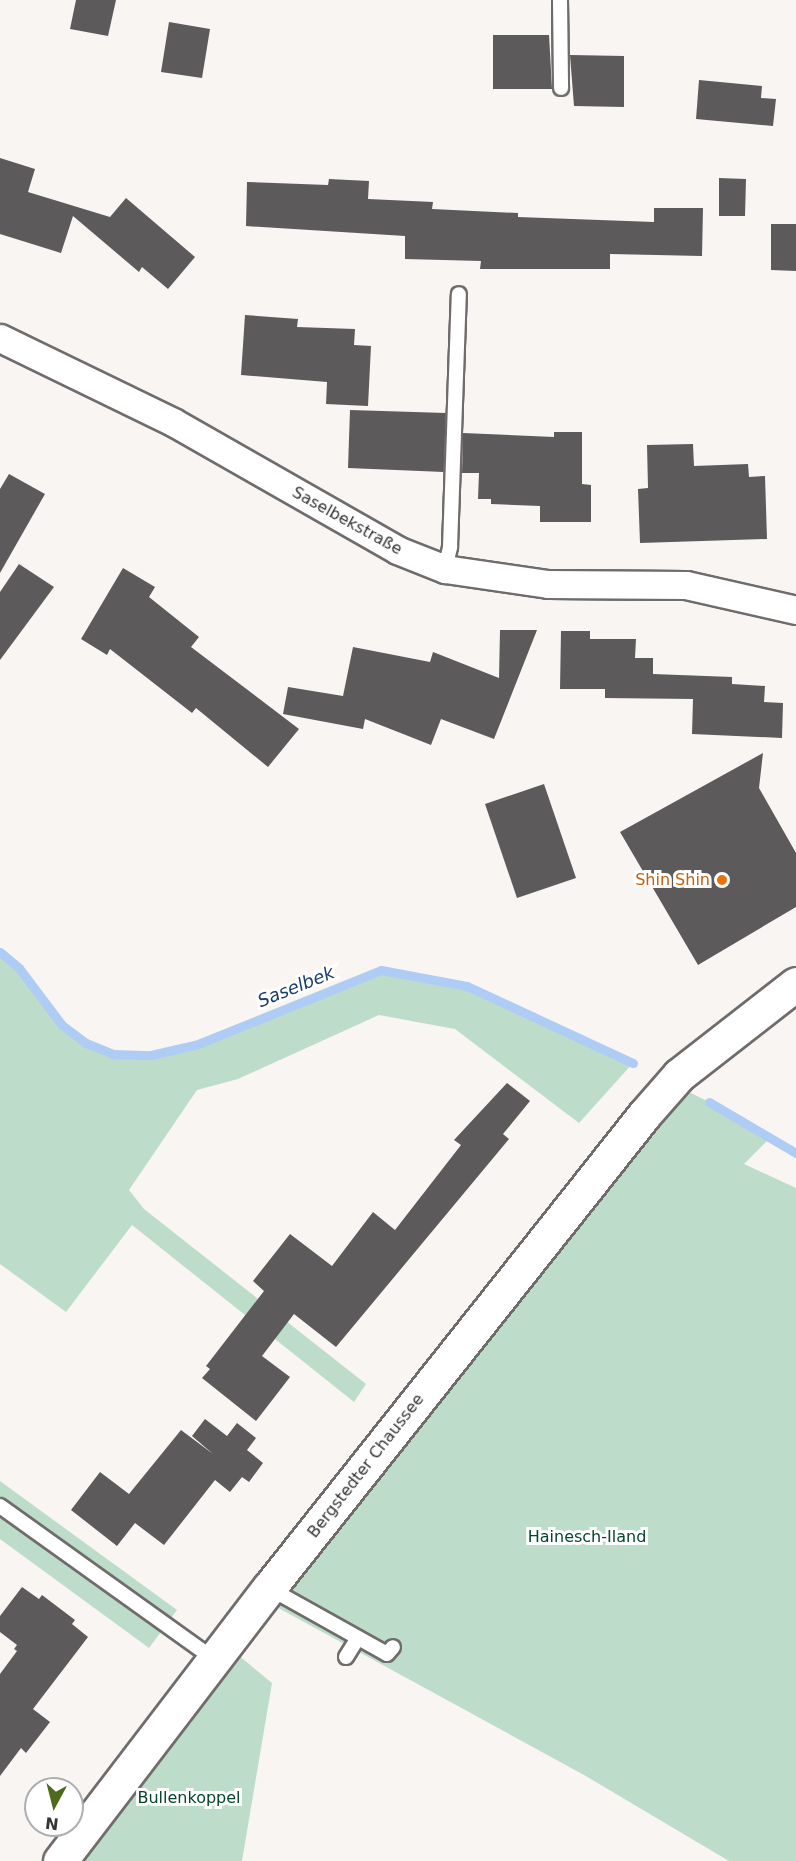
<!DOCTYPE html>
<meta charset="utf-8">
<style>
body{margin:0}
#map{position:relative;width:796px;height:1861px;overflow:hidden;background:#f9f5f3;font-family:"DejaVu Sans",sans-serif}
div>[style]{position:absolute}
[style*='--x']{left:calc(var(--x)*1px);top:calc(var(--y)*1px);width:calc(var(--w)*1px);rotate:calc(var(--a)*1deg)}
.green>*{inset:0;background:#bdddca}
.stream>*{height:9px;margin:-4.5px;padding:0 4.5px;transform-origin:4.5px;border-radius:4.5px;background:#afccf5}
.building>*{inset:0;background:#5d5a5b}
.roads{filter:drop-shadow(2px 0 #706c6b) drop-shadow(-2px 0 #706c6b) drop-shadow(0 2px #706c6b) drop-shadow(0 -2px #706c6b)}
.service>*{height:14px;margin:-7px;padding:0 7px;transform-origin:7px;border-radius:7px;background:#fff}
.minor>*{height:27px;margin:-13.5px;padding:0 13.5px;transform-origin:13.5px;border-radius:13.5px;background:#fff}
.primary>*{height:33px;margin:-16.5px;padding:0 16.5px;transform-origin:16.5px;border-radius:16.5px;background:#fff}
.dots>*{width:16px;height:16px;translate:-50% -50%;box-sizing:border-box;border:3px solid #fff;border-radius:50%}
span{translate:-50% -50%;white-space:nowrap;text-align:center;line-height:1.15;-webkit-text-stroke:6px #fff;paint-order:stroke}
.street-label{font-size:16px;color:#363434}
.food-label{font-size:16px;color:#c56008}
.right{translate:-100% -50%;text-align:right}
.park-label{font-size:16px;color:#04452b}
.water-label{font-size:18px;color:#183d6f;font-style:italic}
.north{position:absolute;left:24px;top:1777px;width:60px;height:60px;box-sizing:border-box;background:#fff;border:2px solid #afaeae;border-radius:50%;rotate:187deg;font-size:16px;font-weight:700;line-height:24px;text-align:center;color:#363434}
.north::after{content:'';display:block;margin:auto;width:21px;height:27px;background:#4d6a1d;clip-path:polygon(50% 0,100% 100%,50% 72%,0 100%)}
</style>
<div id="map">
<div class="green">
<div style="clip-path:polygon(0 952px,19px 968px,62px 1025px,86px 1043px,113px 1054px,151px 1055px,198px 1044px,381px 970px,467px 986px,633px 1063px,579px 1123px,455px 1029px,379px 1015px,238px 1079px,197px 1090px,129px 1190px,144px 1209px,366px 1384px,354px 1402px,132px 1225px,66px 1312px,0 1264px)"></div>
<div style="clip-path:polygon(689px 1092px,727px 1111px,768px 1140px,744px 1164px,796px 1188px,796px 1861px,729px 1861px,584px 1775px,262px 1599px)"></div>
<div style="clip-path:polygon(0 1481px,177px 1610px,149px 1648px,0 1539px)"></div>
<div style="clip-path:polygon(227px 1646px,272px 1683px,242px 1861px,61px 1861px)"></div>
</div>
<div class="stream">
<div style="--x:0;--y:952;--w:25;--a:40"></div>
<div style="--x:19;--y:968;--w:71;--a:53"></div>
<div style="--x:62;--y:1025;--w:30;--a:37"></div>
<div style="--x:86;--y:1043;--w:29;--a:22"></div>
<div style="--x:113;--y:1054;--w:38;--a:2"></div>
<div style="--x:151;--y:1055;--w:48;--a:-13.2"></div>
<div style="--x:198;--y:1044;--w:197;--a:-22"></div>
<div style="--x:381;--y:970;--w:87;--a:10.5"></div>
<div style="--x:467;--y:986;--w:183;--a:24.9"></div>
<div style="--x:709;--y:1102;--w:101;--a:30.4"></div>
</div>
<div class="building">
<div style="clip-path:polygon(76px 0,116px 0,108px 36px,70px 29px)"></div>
<div style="clip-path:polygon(169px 22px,210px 29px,202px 78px,161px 72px)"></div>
<div style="clip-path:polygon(493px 35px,549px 35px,552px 89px,493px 89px)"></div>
<div style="clip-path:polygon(570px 55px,624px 56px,624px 107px,574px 106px)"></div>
<div style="clip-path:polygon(699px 80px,762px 86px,761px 98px,776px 99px,773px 126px,696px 119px)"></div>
<div style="clip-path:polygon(0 158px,35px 169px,28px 192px,110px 217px,126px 198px,195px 257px,168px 289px,142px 267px,139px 272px,73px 216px,61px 253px,0 234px)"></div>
<div style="clip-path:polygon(719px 178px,746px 179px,745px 216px,719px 216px)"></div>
<div style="clip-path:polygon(329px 179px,369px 181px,368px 199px,433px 202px,432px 209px,518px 213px,518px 217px,654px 222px,654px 208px,703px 208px,702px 256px,610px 254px,610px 269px,480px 269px,481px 261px,405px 259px,405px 236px,246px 226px,247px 182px,328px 185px)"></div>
<div style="clip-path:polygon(771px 224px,796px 224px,796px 271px,771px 270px)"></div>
<div style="clip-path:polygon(245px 315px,298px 319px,297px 327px,355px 329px,354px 345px,371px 346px,368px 406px,326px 404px,327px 382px,241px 375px)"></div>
<div style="clip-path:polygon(350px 410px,446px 413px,444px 472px,348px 468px)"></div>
<div style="clip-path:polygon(554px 432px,582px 432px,582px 484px,591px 485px,591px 522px,540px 522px,540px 506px,491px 504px,491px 499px,478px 499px,479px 473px,462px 473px,463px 433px,554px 437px)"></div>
<div style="clip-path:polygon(693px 444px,694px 466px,748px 464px,749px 477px,765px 476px,767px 539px,640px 543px,638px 489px,648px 488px,647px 445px)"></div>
<div style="clip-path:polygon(9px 474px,45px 494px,0 573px,0 489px)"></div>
<div style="clip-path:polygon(19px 564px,54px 587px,0 660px,0 592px)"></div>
<div style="clip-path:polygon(123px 568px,155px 587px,149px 597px,199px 637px,191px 647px,299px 729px,268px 767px,196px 708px,192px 713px,110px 649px,107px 655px,81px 639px)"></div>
<div style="clip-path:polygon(500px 630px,537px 630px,494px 739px,441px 719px,431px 745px,365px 719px,363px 729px,283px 714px,288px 687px,343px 696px,353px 647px,430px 662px,433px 652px,499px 678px)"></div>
<div style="clip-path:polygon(561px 631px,590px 631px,590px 639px,636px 639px,635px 658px,653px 658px,653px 674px,732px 677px,732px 684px,765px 686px,764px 702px,783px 703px,782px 738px,692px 734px,693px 699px,605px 698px,605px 689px,560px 689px)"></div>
<div style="clip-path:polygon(763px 753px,759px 788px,796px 853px,796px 907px,698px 965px,620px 832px)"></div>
<div style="clip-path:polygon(544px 784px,576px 878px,517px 898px,485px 804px)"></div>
<div style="clip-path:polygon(507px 1083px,530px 1101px,503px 1134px,509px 1139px,336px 1347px,294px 1314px,262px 1356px,290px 1377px,256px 1421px,202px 1378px,210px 1369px,206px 1366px,264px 1291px,253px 1281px,290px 1234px,332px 1266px,373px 1212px,395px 1230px,461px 1145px,454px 1140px)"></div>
<div style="clip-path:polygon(205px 1419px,227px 1436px,237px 1423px,256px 1438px,247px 1450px,263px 1463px,249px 1482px,242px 1477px,230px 1492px,215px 1480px,164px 1545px,135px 1523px,117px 1546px,71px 1510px,100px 1472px,129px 1494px,181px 1430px,213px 1454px,192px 1436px)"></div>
<div style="clip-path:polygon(22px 1587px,39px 1599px,42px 1595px,75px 1620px,72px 1624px,88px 1637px,33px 1709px,50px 1722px,26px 1753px,21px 1748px,0 1776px,0 1674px,17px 1651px,14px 1649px,17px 1645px,0 1632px,0 1616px)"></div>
</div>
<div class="roads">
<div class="service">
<div style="--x:560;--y:0;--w:88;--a:89.3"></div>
<div style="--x:445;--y:569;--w:23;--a:-77"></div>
<div style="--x:450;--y:547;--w:253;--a:-88"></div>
<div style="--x:0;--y:1506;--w:263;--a:35.6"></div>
<div style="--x:269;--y:1588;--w:135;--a:29.2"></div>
<div style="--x:387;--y:1654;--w:9;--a:-49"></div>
<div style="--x:346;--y:1657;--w:22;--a:-58"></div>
</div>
<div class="minor">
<div style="--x:0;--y:338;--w:192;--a:25.9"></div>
<div style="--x:173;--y:422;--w:258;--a:29.7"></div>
<div style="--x:397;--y:550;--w:52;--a:21.6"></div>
<div style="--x:445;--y:569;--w:104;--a:8.3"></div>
<div style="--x:548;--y:584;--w:138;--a:0.4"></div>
<div style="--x:686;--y:585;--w:113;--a:12.8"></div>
</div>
<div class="primary">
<div style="--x:60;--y:1861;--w:344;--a:-52.6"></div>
<div style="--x:269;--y:1588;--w:604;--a:-51.59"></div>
<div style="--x:644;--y:1115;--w:53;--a:-48.8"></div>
<div style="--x:679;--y:1075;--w:148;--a:-37.9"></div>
</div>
</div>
<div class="dots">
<div style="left:722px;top:880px;background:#e8710a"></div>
</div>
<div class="street-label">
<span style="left:347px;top:521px;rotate:29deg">Saselbekstraße</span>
<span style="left:366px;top:1466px;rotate:-52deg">Bergstedter Chaussee</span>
</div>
<div class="food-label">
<span class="right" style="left:710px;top:880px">Shin Shin</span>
</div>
<div class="park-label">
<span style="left:587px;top:1537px">Hainesch-Iland</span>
<span style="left:189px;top:1798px">Bullenkoppel</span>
</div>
<div class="water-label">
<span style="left:296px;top:987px;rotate:-22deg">Saselbek</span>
</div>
<div class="north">N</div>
</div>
